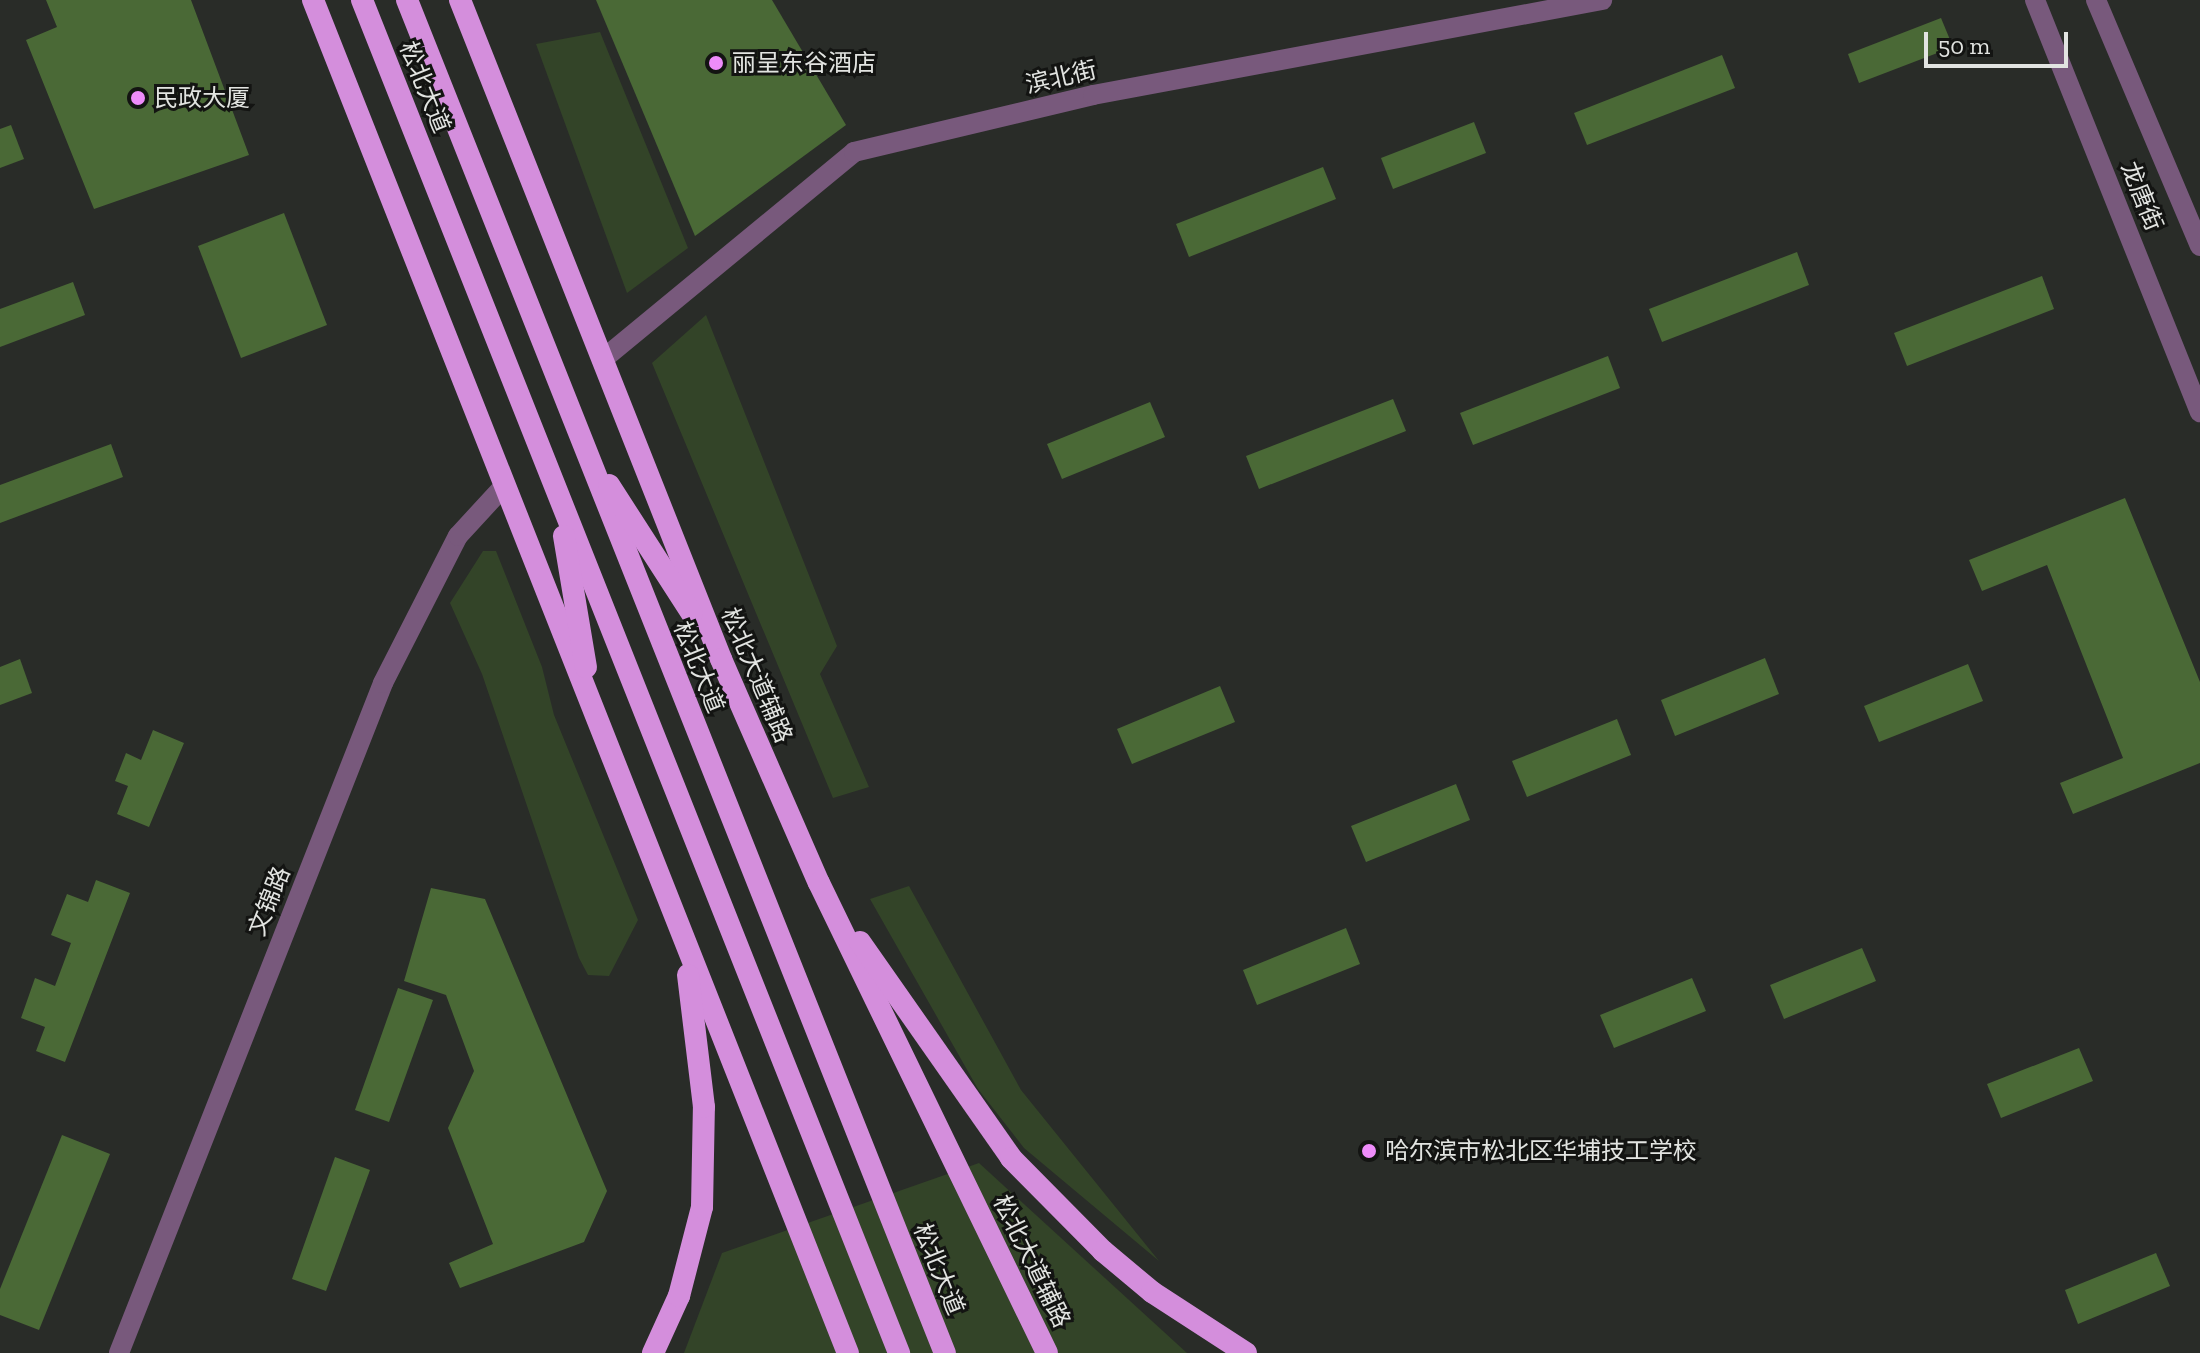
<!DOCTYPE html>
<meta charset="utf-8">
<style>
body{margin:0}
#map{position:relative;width:2200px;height:1353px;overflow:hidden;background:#292c28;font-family:"Zilla Slab","Noto Sans SC",serif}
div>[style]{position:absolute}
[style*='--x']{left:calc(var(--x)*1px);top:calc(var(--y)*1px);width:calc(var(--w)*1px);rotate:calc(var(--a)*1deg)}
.green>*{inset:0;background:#334428}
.building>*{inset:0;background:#4a6936}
.tertiary>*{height:20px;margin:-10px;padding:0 10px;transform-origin:10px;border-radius:10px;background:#78597c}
.trunk>*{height:22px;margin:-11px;padding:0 11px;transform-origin:11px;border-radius:11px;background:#d48edc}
.dots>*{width:22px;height:22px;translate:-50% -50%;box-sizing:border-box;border:4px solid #131412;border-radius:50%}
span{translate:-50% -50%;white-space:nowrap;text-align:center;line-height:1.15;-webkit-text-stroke:6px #131412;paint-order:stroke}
.poi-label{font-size:24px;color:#e2e4e1}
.left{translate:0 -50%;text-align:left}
.street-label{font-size:24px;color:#e2e4e1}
.scale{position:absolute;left:1924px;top:32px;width:144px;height:36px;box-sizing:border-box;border:4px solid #e2e4e1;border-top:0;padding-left:10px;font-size:24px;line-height:28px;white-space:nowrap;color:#e2e4e1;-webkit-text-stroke:6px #131412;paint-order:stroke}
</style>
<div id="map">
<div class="green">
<div style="clip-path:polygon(600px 32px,688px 248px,627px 293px,536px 44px)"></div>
<div style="clip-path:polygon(706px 315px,837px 646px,820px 674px,869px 787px,833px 798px,652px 363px)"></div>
<div style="clip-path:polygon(483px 551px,496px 551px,542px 667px,554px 715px,638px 920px,609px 976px,588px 975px,579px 958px,482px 674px,450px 603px)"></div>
<div style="clip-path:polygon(909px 886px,1021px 1090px,1159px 1261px,1024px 1148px,978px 1089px,870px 899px)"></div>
<div style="clip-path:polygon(979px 1163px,1187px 1353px,684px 1353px,722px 1253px)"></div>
</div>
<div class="building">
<div style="clip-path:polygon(46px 0,191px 0,249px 155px,94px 209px,26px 40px,57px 27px)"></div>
<div style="clip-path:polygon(596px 0,772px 0,846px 125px,695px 236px)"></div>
<div style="clip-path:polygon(1941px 18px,1953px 47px,1859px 83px,1848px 54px)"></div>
<div style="clip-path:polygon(1722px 55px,1735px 88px,1587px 145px,1574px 113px)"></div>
<div style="clip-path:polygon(1474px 122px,1486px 153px,1393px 189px,1381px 158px)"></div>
<div style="clip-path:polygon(11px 125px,24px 159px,0 168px,0 129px)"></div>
<div style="clip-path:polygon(1323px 167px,1336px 199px,1189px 257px,1176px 224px)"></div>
<div style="clip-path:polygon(284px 213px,327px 325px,241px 358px,198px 246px)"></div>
<div style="clip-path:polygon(1797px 252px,1809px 285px,1662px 342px,1649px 309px)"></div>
<div style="clip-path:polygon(2042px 276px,2054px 309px,1907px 366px,1894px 333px)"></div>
<div style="clip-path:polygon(73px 282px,85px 315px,0 347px,0 309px)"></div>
<div style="clip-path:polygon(1608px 356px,1620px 388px,1473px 445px,1460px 413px)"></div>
<div style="clip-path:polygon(1393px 399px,1406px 431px,1259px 489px,1246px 456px)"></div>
<div style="clip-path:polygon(1150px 402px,1165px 437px,1062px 479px,1047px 444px)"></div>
<div style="clip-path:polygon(111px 444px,123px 477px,0 523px,0 485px)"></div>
<div style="clip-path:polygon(2125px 498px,2200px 682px,2200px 763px,2073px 814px,2060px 783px,2123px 758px,2047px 565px,1982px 591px,1969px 560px)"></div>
<div style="clip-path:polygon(1765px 658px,1779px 694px,1675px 736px,1661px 700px)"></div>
<div style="clip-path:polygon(20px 659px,32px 693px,0 705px,0 667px)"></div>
<div style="clip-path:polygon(1968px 664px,1983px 701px,1879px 742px,1864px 706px)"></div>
<div style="clip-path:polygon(1220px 686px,1235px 722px,1132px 764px,1117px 729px)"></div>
<div style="clip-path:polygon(1617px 719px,1631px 755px,1527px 797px,1512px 761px)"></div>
<div style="clip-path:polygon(153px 730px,184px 743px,149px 827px,117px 814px,128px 786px,115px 781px,126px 753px,141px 760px)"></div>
<div style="clip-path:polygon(1456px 784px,1470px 820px,1366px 862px,1351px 826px)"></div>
<div style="clip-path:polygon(96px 880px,130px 893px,65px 1062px,36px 1051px,45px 1027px,21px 1018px,35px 978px,55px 986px,71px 943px,51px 935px,67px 894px,88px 902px)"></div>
<div style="clip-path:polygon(431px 888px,485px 899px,607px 1191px,584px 1242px,460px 1288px,449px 1263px,493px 1244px,448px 1128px,474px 1071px,446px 995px,404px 981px)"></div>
<div style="clip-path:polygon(1346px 928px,1360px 964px,1257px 1005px,1243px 970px)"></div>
<div style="clip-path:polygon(1862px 948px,1876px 981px,1784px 1019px,1770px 985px)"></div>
<div style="clip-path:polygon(1692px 978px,1706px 1011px,1614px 1048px,1600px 1015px)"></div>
<div style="clip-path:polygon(398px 988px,433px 1000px,389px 1122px,355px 1110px)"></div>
<div style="clip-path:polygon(2079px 1048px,2093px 1081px,2001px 1118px,1987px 1084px)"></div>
<div style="clip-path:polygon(62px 1135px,110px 1154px,39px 1330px,0 1315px,0 1289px)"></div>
<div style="clip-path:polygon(335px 1157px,370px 1170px,326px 1291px,292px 1279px)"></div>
<div style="clip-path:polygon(2156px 1253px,2170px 1286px,2078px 1324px,2065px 1290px)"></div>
</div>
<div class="tertiary">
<div style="--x:2035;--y:0;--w:444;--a:68.2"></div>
<div style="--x:2096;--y:0;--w:267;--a:67.1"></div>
<div style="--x:602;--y:360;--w:327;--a:-39.5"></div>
<div style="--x:854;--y:152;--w:246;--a:-13.4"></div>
<div style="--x:1093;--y:95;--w:518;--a:-10.57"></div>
<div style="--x:119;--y:1353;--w:720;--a:-68.49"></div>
<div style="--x:383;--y:683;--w:165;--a:-63"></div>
<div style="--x:458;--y:536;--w:67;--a:-47.4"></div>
</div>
<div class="trunk">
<div style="--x:313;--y:0;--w:1455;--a:68.43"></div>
<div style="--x:362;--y:0;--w:1456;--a:68.35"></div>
<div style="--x:407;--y:0;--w:1456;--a:68.32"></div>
<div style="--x:460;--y:0;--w:709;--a:68.39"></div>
<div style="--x:721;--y:659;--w:244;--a:66.4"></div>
<div style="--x:819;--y:883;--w:522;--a:64.12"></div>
<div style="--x:609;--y:485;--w:153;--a:57.2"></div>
<div style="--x:564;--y:536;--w:133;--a:80.5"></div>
<div style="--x:860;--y:942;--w:264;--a:55"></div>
<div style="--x:1011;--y:1158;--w:131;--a:45.3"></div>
<div style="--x:1103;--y:1251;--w:64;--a:39.9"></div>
<div style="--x:1152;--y:1292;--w:112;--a:33"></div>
<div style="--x:653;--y:1353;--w:63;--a:-65.5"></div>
<div style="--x:679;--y:1296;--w:92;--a:-75.5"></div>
<div style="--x:702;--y:1207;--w:100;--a:-88.9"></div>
<div style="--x:704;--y:1107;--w:133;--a:-96.9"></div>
</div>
<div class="dots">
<div style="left:716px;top:63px;background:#ee8cf9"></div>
<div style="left:138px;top:98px;background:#ee8cf9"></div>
<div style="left:1369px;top:1151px;background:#ee8cf9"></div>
</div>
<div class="poi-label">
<span class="left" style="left:732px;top:63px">丽呈东谷酒店</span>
<span class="left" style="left:154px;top:98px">民政大厦</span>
<span class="left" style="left:1385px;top:1151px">哈尔滨市松北区华埔技工学校</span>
</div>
<div class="street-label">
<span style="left:1061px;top:77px;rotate:-13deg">滨北街</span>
<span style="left:425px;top:87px;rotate:68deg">松北大道</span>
<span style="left:2142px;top:196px;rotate:68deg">龙唐街</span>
<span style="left:699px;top:667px;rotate:68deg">松北大道</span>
<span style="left:757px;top:675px;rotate:67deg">松北大道辅路</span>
<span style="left:269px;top:901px;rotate:-68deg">文锦路</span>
<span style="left:1032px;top:1261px;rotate:64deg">松北大道辅路</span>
<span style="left:939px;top:1269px;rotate:68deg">松北大道</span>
</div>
<div class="scale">50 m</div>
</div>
